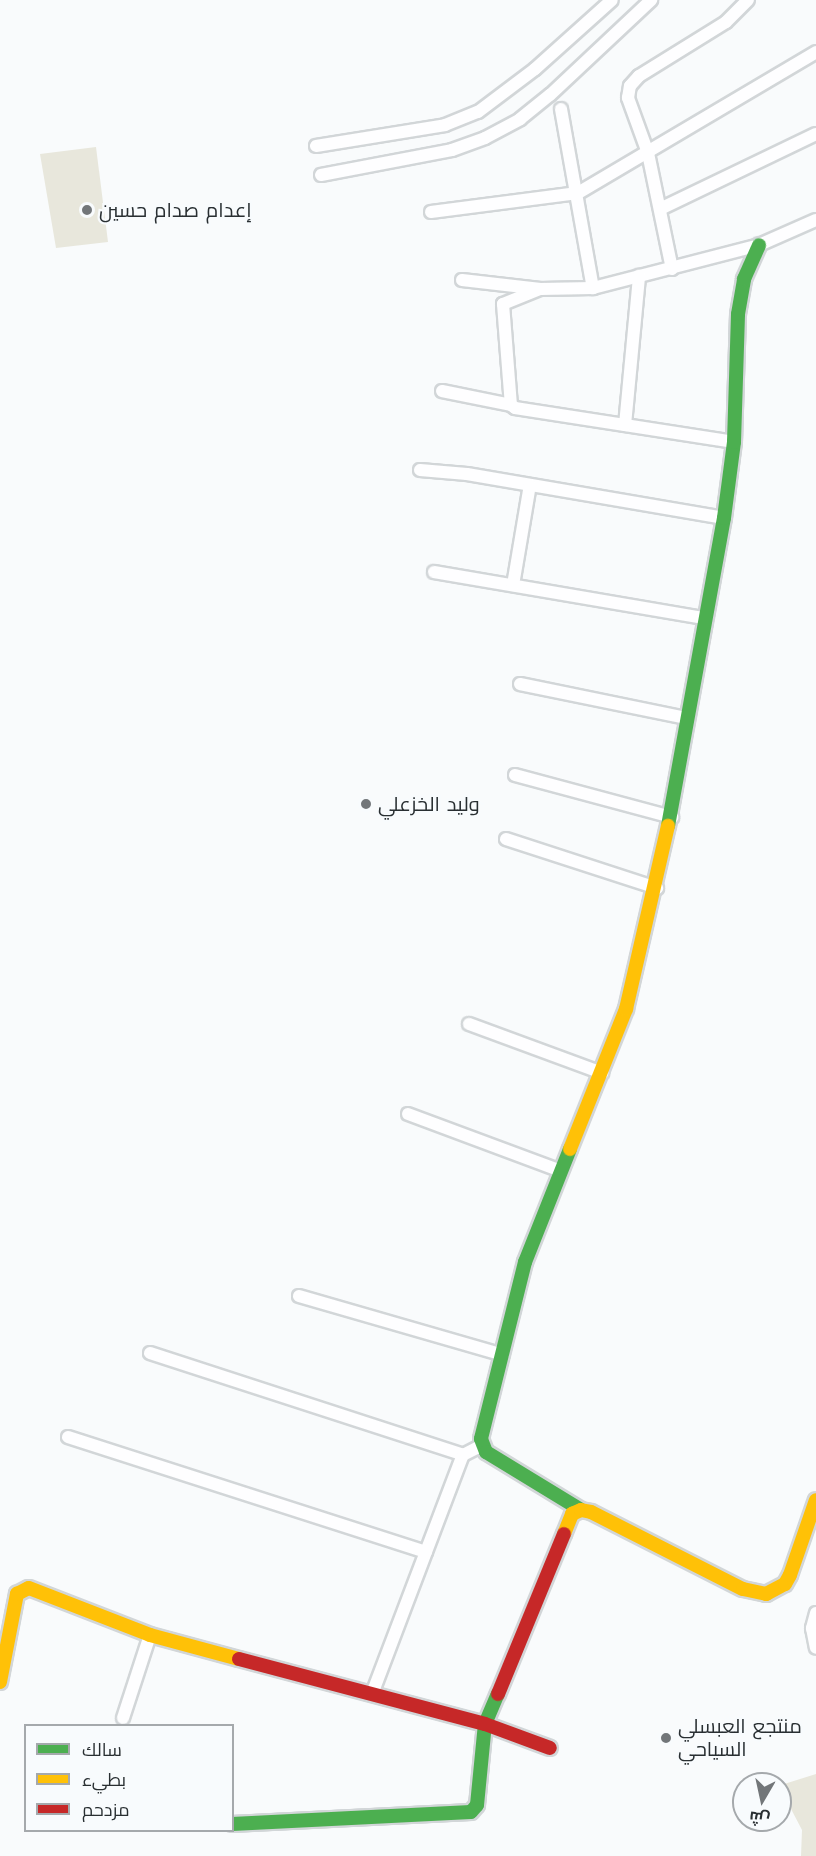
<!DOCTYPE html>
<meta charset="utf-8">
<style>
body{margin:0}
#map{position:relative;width:816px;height:1856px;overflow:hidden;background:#f9fbfc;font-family:"Work Sans",Cairo,sans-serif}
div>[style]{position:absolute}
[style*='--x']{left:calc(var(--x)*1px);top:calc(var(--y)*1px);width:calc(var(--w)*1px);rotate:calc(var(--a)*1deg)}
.green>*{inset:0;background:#e8e7dc}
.roads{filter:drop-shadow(2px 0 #d2d6d8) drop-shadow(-2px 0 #d2d6d8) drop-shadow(0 2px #d2d6d8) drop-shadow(0 -2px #d2d6d8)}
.street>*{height:12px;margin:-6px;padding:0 6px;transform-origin:6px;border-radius:6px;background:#fefeff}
.fast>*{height:14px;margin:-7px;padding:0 7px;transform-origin:7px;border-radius:7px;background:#4caf50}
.slow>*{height:14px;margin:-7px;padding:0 7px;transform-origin:7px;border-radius:7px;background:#ffc107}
.jam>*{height:14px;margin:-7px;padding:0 7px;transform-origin:7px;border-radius:7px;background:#c62828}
.dots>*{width:16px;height:16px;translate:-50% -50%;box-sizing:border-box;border:3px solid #f8fbfd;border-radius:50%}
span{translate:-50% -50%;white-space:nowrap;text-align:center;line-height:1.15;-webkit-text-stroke:4.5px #f8fbfd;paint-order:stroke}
.poi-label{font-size:20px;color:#292f32}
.left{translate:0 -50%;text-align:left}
.legend{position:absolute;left:24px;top:1724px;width:210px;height:108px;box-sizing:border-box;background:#f8fbfd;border:2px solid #a5a9ac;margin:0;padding:8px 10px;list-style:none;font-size:18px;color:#292f32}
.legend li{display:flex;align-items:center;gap:12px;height:30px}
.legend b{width:30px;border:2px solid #a5a9ac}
.north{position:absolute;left:732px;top:1772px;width:60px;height:60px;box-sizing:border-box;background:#f8fbfd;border:2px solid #a5a9ac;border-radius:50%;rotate:189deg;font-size:16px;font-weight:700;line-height:24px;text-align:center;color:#292f32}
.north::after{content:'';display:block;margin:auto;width:21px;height:27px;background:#727679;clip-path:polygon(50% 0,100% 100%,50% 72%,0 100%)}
</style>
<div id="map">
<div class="green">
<div style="clip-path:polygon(96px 147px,108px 242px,56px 248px,40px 154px)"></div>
<div style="clip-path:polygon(816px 1774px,816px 1856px,801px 1856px,802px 1830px,790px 1807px,780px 1798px,781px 1785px)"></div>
</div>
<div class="roads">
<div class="street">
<div style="--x:561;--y:109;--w:182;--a:79.9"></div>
<div style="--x:316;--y:146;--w:131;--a:-9.2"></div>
<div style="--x:445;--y:125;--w:35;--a:-22"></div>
<div style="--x:478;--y:112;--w:71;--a:-37"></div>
<div style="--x:535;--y:69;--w:103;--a:-41.9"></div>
<div style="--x:321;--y:175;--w:133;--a:-10.8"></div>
<div style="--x:452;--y:150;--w:35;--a:-20"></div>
<div style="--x:485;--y:138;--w:40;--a:-28"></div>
<div style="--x:520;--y:119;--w:38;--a:-39"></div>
<div style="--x:550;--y:95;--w:139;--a:-43.2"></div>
<div style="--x:660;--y:209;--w:173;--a:-25.7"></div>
<div style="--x:431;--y:212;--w:148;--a:-7.4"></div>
<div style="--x:578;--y:193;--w:277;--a:-30.6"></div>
<div style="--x:672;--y:269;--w:118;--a:-101.7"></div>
<div style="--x:648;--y:153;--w:59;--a:-110"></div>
<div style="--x:628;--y:98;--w:12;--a:-81"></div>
<div style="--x:630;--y:86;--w:13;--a:-48"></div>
<div style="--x:639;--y:76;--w:102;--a:-31.8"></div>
<div style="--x:726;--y:22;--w:31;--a:-45"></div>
<div style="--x:462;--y:280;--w:79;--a:6.6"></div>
<div style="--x:540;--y:289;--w:53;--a:-1.1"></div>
<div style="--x:593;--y:288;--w:171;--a:-14.5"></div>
<div style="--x:759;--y:245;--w:62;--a:-23.7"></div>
<div style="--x:540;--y:289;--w:40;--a:158"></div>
<div style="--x:503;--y:304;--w:101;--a:85.5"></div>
<div style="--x:511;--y:405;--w:5;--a:37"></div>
<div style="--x:515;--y:408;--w:222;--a:8.8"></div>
<div style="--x:442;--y:391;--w:70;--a:11.5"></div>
<div style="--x:625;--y:425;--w:150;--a:-84.6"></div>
<div style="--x:420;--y:470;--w:47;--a:4.9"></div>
<div style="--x:467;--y:474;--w:261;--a:9.7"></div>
<div style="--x:434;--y:572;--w:274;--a:9.7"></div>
<div style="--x:513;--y:585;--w:101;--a:-80.4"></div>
<div style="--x:520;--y:684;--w:169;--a:11.6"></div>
<div style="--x:515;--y:775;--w:163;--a:15"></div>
<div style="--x:506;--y:839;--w:159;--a:18"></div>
<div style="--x:469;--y:1024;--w:142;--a:20.2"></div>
<div style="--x:408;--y:1114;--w:163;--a:20.4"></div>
<div style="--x:299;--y:1296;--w:212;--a:16.1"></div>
<div style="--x:150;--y:1353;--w:329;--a:18"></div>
<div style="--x:68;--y:1437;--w:376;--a:17.8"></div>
<div style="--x:816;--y:1613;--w:16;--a:105"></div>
<div style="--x:812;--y:1628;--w:20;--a:79"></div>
<div style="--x:372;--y:1694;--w:256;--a:-69.2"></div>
<div style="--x:463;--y:1455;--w:20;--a:-27"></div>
<div style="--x:123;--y:1718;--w:87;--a:-72"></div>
</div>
<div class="fast">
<div style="--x:668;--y:826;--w:313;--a:-79.7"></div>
<div style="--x:724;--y:518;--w:77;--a:-82.5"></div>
<div style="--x:734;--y:442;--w:128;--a:-88.2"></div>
<div style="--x:738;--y:314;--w:36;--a:-80"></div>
<div style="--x:744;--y:279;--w:37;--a:-66"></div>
<div style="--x:570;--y:1149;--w:122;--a:111.7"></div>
<div style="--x:525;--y:1262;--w:182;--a:104"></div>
<div style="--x:481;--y:1439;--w:14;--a:69"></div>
<div style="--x:486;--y:1452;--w:111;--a:31.4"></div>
<div style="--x:232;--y:1824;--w:239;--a:-2.9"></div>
<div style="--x:471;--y:1812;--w:9;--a:-49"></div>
<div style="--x:477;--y:1805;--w:81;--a:-84.4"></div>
<div style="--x:485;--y:1724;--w:33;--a:-67"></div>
</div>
<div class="slow">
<div style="--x:570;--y:1149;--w:151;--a:-68.2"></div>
<div style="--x:626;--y:1009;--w:188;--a:-77.1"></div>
<div style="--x:564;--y:1534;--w:22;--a:-68"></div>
<div style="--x:572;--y:1514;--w:10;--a:-24"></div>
<div style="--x:581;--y:1510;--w:10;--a:11"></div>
<div style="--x:591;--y:1512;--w:170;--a:26.9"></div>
<div style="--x:743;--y:1589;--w:24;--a:12"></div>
<div style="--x:766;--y:1594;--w:21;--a:-28"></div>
<div style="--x:785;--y:1584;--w:10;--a:-61"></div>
<div style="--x:790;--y:1575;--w:79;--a:-70.9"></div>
<div style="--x:0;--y:1682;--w:90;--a:-79.1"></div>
<div style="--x:17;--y:1594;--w:13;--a:-27"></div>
<div style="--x:29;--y:1588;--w:130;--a:21.2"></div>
<div style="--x:150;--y:1635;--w:92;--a:15.1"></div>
</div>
<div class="jam">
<div style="--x:239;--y:1659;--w:254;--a:14.8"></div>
<div style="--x:485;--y:1724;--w:69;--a:20.3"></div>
<div style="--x:498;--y:1694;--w:173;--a:-67.6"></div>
</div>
</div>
<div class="dots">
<div style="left:87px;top:210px;background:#727679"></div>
<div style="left:366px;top:804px;background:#727679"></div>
<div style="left:666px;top:1738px;background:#727679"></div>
</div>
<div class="poi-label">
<span class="left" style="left:99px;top:210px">إعدام صدام حسين</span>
<span class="left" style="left:378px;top:804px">وليد الخزعلي</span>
<span class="left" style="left:678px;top:1738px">منتجع العبسلي<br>السياحي</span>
</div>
<ul class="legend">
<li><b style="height:8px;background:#4caf50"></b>سالك</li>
<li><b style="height:8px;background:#ffc107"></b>بطيء</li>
<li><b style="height:8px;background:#c62828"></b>مزدحم</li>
</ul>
<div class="north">ش</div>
</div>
